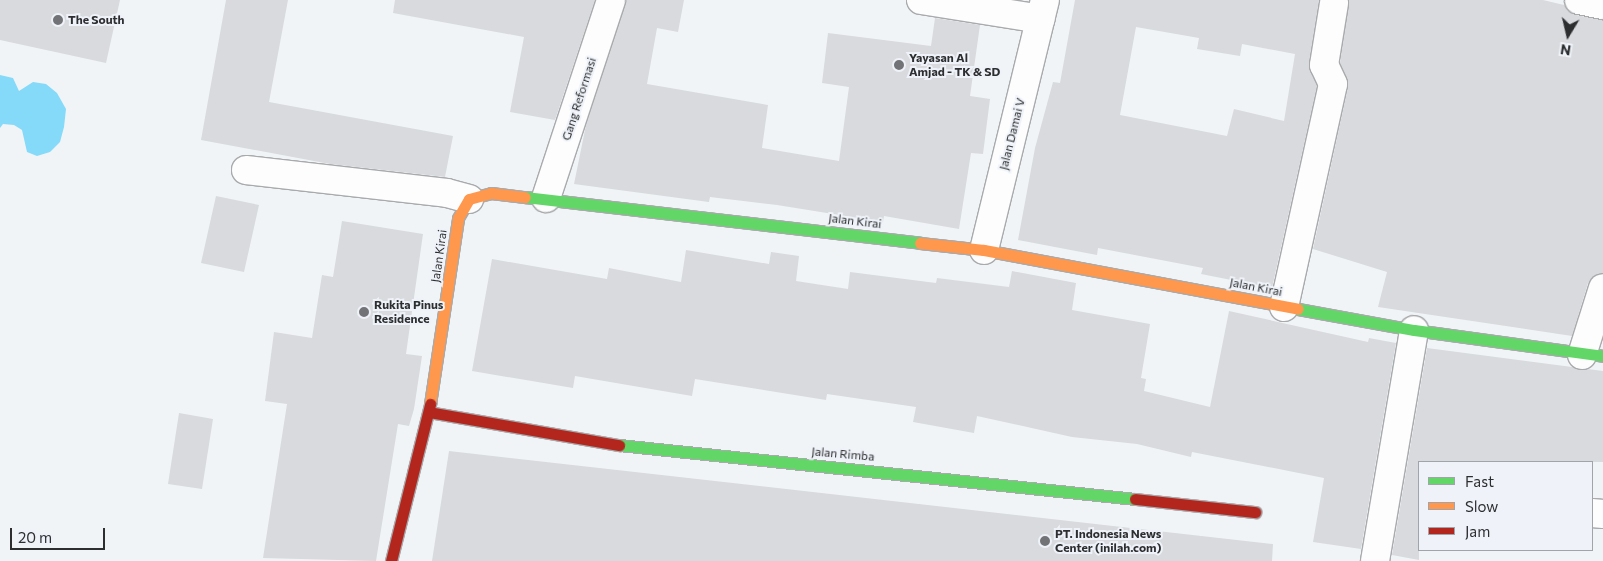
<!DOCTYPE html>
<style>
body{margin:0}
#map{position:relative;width:1603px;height:561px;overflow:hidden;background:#f1f4f7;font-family:Commissioner,sans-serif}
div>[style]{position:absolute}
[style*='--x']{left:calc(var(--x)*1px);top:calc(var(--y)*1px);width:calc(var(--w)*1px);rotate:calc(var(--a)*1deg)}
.water>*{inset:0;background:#84daf8}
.building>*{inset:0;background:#d8dadd}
.roads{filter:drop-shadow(1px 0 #a8aaac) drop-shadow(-1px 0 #a8aaac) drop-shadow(0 1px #a8aaac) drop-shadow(0 -1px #a8aaac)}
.street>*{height:28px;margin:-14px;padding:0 14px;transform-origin:14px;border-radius:14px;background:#fdfdfe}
.fast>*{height:11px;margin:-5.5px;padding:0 5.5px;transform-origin:5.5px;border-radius:5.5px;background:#63d668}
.slow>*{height:11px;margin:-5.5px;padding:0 5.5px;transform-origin:5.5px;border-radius:5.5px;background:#ff974d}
.jam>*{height:11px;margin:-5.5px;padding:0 5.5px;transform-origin:5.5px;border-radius:5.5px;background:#b3261e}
.dots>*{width:14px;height:14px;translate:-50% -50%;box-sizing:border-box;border:2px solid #eff3f9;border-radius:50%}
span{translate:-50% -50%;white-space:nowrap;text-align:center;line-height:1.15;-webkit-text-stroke:4px #eff3f9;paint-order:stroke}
.poi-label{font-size:12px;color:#2d2e30;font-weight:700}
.left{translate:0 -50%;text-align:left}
.street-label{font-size:12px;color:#2d2e30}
.legend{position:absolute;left:1418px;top:461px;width:175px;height:90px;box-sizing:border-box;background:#eff3f9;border:1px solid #a1a4a9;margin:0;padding:6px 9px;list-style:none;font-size:15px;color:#2d2e30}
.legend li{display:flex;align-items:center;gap:10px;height:25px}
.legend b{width:25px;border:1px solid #a1a4a9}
.north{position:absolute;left:1543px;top:10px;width:50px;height:50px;-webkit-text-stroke:4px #eff3f9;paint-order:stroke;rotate:189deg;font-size:14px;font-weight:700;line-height:20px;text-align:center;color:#2d2e30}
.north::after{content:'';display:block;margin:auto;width:18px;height:22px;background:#2d2e30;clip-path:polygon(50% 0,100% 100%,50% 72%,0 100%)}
.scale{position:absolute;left:10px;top:528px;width:95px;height:22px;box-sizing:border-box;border:2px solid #2d2e30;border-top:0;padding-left:6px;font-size:15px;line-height:18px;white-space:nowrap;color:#2d2e30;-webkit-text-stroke:4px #eff3f9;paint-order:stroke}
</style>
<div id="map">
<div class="water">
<div style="clip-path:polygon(0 75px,13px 78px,19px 91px,33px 82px,46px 84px,57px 93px,66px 109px,64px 127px,60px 142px,50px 152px,37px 156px,27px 152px,22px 130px,14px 125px,3px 124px,0 128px)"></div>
</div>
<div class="building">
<div style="clip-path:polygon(0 0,120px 0,106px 63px,0 40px)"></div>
<div style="clip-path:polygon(226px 0,288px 0,269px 102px,453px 136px,445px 177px,330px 164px,201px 140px)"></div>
<div style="clip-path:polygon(395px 0,595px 0,555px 120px,510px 112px,524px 37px,393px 13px)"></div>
<div style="clip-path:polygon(626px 0,684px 0,678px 32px,657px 28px,647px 84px,768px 105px,762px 148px,839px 161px,849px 87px,822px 83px,828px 33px,931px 46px,935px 18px,980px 25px,970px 96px,990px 99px,983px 154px,971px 153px,959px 229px,884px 216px,883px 222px,777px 205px,710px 197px,709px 202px,574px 184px,586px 125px)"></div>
<div style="clip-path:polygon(evenodd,1075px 0,1319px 0,1309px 63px,1317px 86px,1272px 288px,1201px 274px,1203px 268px,1098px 248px,1097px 255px,1018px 240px,1035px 148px,1053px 82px,1060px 83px,1075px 0,1136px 27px,1199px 38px,1197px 49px,1240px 56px,1242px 44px,1295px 54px,1284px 121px,1234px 109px,1227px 136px,1120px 115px,1136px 27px)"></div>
<div style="clip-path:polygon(1349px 0,1543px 0,1564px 5px,1576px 15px,1603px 20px,1603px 273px,1588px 283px,1572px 336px,1378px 307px,1387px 272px,1313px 249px,1348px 87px,1340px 63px)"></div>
<div style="clip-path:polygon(216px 196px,259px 205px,244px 272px,201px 263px)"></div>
<div style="clip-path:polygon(342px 221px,423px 234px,406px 354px,422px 356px,414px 409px,409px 426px,398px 424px,376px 561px,263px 558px,287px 404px,265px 401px,274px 332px,312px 338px,322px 275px,333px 277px)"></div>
<div style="clip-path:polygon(686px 250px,769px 264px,771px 252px,799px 256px,796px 281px,848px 289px,850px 272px,936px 283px,937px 278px,1009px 287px,1012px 271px,1076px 283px,1072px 310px,1150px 324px,1141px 378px,1146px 379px,1144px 391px,1210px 407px,1229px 311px,1368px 342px,1369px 338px,1396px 343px,1361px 549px,1313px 542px,1324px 478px,1192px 452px,1191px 457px,1137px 444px,1072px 437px,977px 416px,974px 433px,913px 422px,916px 407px,827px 394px,826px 400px,695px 379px,692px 396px,575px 376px,573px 388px,472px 371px,492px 259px,607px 279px,609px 268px,681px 282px)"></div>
<div style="clip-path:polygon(1427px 348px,1603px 371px,1603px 462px,1419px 462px,1419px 560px,1392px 555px)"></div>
<div style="clip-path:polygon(179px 413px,213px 419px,202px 489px,168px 484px)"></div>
<div style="clip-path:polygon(449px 451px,1273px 544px,1272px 561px,432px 561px)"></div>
</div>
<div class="roads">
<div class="street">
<div style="--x:921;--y:0;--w:121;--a:9"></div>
<div style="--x:1579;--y:0;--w:25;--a:12"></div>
<div style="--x:246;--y:170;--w:202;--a:6.5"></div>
<div style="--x:447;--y:193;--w:23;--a:15"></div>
<div style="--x:546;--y:198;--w:208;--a:-71.8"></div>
<div style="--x:984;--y:250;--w:257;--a:-76.3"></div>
<div style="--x:1284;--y:307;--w:228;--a:-77.6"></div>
<div style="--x:1333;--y:84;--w:21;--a:-115"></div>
<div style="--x:1324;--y:65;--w:63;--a:-80.8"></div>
<div style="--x:1582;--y:355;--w:70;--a:-72.6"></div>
<div style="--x:1592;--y:513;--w:11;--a:5"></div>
<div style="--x:1375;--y:561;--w:234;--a:-80.4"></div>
</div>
<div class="fast">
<div style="--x:525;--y:197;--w:398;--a:6.6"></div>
<div style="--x:1298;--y:309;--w:118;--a:10.3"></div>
<div style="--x:1414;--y:330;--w:191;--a:7.8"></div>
<div style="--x:619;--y:445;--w:519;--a:5.97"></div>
</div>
<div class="slow">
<div style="--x:920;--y:243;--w:64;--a:6.2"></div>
<div style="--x:984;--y:250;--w:319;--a:10.6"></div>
<div style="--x:430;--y:404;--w:188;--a:-81.4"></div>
<div style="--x:458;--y:218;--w:22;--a:-60"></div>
<div style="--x:469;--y:199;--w:23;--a:-15"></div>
<div style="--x:491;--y:193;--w:34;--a:7"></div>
</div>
<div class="jam">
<div style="--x:429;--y:412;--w:193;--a:9.9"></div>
<div style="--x:1135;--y:499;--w:121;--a:6.2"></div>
<div style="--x:391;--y:561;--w:162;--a:-76"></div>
</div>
</div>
<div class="dots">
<div style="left:58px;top:20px;background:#727376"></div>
<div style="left:899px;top:65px;background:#727376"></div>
<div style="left:364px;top:312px;background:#727376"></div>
<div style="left:1045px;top:541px;background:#727376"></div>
</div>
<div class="poi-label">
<span class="left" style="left:68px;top:20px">The South</span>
<span class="left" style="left:909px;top:65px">Yayasan Al<br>Amjad - TK &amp; SD</span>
<span class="left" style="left:374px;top:312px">Rukita Pinus<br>Residence</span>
<span class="left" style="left:1055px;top:541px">PT. Indonesia News<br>Center (inilah.com)</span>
</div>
<div class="street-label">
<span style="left:579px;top:99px;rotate:-72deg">Gang Reformasi</span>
<span style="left:1012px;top:134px;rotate:-76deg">Jalan Damai V</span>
<span style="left:855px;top:221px;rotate:7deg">Jalan Kirai</span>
<span style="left:439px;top:256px;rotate:-82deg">Jalan Kirai</span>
<span style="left:1256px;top:287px;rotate:11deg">Jalan Kirai</span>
<span style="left:843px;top:454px;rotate:5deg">Jalan Rimba</span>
</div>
<ul class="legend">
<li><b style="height:6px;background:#63d668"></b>Fast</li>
<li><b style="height:6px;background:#ff974d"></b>Slow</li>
<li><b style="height:6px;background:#b3261e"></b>Jam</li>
</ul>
<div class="north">N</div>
<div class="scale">20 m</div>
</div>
